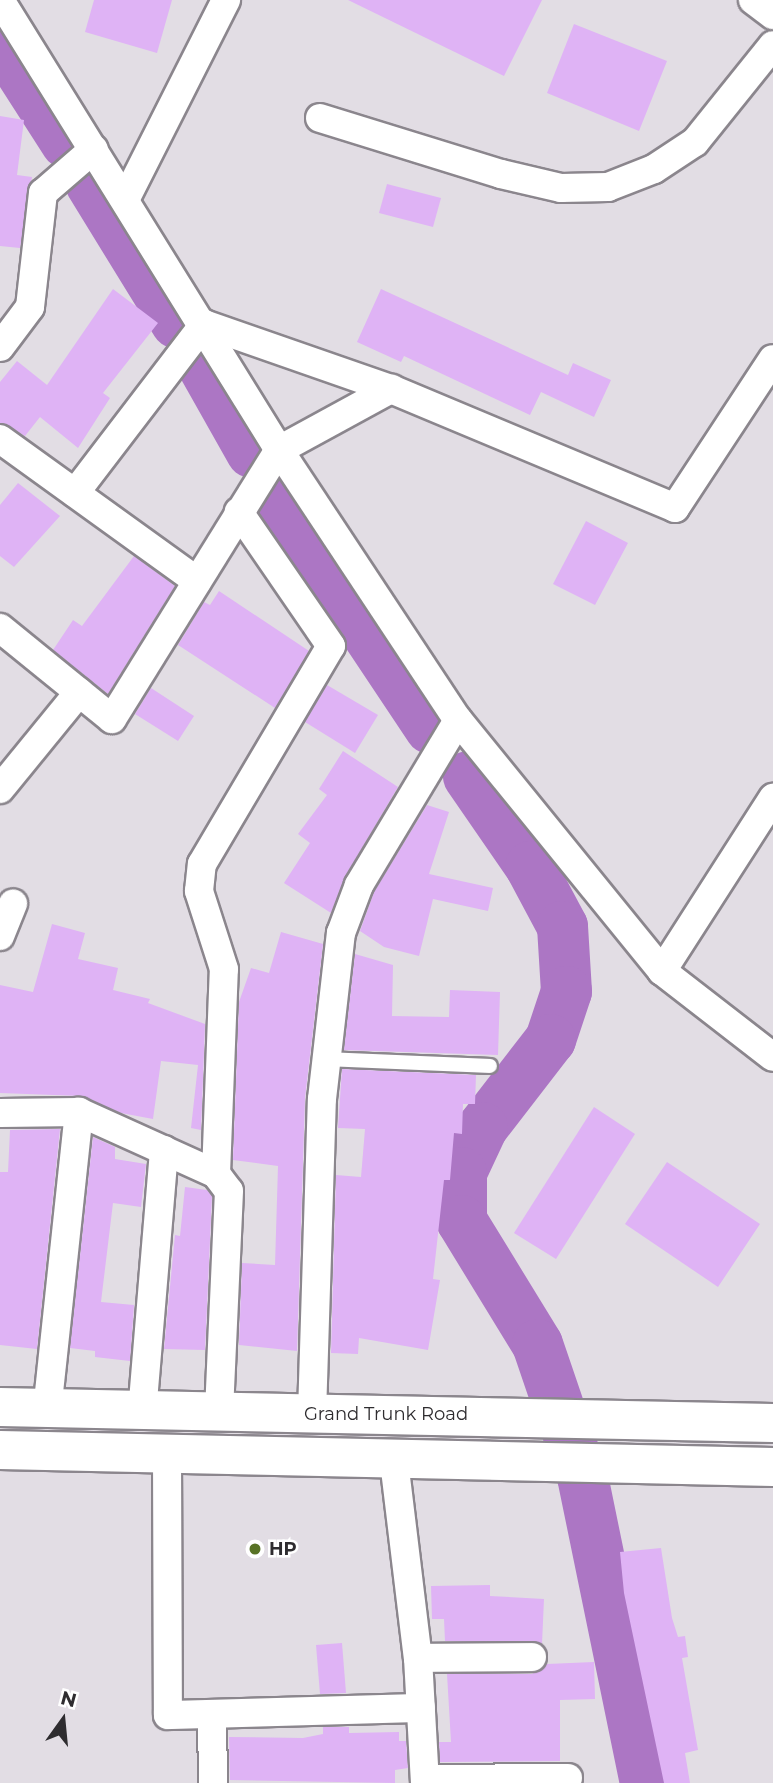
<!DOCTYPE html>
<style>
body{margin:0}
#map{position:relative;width:773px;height:1783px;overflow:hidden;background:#e2dde4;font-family:Montserrat,sans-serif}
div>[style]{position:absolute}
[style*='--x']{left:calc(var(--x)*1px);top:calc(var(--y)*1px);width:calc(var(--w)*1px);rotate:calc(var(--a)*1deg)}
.river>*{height:51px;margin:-25.5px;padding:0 25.5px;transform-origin:25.5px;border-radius:25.5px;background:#ac76c4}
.building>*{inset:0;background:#dfb3f5}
.roads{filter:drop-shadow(2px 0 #8b868d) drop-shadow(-2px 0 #8b868d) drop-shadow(0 2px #8b868d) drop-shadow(0 -2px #8b868d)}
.lane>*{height:14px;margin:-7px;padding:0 7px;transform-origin:7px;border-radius:7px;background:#fff}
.street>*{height:28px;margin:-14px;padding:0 14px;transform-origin:14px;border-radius:14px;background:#fff}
.secondary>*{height:38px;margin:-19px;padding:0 19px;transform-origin:19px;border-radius:19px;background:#fff}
.dots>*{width:19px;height:19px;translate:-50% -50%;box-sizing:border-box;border:4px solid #fff;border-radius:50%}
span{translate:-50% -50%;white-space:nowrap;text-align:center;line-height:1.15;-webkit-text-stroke:5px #fff;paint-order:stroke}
.street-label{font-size:18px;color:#2e2c2f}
.poi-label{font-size:18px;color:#2e2c2f;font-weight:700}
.left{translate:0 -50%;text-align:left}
.north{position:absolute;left:28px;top:1685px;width:70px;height:70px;-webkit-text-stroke:5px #fff;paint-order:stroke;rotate:15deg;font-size:19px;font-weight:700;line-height:28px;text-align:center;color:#2e2c2f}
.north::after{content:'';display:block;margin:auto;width:24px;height:32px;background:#2e2c2f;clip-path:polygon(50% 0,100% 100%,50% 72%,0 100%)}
</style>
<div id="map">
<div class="river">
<div style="--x:0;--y:40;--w:122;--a:57.3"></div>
<div style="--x:90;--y:183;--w:164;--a:58.4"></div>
<div style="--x:197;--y:356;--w:110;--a:60.6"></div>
<div style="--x:275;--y:496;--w:279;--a:56.3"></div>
<div style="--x:468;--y:776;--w:109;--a:55.4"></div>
<div style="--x:530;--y:866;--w:68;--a:61.9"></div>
<div style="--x:562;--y:926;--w:65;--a:86.5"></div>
<div style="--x:566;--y:991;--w:51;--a:108.4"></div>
<div style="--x:550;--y:1039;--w:111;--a:127.7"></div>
<div style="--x:482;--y:1127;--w:50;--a:115"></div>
<div style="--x:461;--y:1172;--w:48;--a:90"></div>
<div style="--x:461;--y:1220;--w:145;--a:58.5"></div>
<div style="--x:537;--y:1344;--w:139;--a:71.2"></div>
<div style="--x:582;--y:1476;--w:313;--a:78.4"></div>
</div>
<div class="building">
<div style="clip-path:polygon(94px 0,172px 0,157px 53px,85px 32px)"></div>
<div style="clip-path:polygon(348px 0,542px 0,504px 76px)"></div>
<div style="clip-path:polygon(574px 24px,667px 61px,639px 131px,547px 93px)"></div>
<div style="clip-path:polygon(0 116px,24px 120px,17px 175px,32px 177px,20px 248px,0 246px)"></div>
<div style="clip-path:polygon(387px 184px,441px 198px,433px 227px,379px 213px)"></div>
<div style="clip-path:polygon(113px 289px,158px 323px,103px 393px,110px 398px,78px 448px,40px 417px,25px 436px,0 423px,0 382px,17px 361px,47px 385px)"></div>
<div style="clip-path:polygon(381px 289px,568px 375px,573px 363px,611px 380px,594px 417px,541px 392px,530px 415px,404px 356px,401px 362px,357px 342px)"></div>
<div style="clip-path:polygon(18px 483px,60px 516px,14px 567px,0 556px,0 505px)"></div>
<div style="clip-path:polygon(586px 521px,628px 543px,595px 605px,553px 584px)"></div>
<div style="clip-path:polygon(134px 556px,175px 586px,108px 694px,53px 650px,73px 620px,82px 626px)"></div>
<div style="clip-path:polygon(219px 591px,309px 651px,275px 708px,178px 645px,204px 602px,210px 605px)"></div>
<div style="clip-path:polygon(327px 685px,378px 715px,355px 753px,305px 722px)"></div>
<div style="clip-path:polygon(151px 688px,194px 716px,178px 741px,135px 714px)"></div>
<div style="clip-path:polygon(343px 751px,398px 787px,345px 877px,331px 913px,284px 883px,310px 843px,298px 834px,327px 795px,319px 789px)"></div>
<div style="clip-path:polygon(427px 805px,449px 812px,429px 874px,493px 888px,488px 911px,433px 899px,419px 956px,384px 947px,360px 931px,374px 892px)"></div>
<div style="clip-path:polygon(52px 924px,85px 933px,78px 959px,118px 968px,113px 990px,150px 999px,148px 1003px,205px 1024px,201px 1130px,191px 1128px,198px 1065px,161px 1061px,153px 1119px,121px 1113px,81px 1096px,0 1093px,0 985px,33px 992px)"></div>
<div style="clip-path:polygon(281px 932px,323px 944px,305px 1098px,297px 1351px,239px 1345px,242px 1263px,275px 1265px,278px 1166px,233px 1160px,239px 1002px,251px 968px,269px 973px)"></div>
<div style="clip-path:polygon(355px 954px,393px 965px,392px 1016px,449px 1017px,450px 990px,500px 992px,498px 1055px,344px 1050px)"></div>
<div style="clip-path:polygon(342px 1069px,476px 1075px,475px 1104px,463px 1104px,462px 1134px,454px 1133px,450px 1180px,444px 1180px,433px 1279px,440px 1280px,428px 1350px,359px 1338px,358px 1354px,331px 1353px,336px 1175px,361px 1177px,365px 1129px,338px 1128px)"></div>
<div style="clip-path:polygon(594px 1107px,635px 1134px,556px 1259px,514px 1233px)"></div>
<div style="clip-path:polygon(60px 1129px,37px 1349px,0 1345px,0 1172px,8px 1172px,10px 1130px)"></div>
<div style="clip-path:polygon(93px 1137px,115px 1147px,115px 1159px,146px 1164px,141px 1207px,113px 1203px,101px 1302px,134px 1305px,130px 1361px,95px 1357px,95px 1351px,70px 1348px)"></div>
<div style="clip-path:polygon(667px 1162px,760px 1224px,718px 1287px,625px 1224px)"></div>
<div style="clip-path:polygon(185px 1187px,207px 1190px,212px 1196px,205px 1350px,164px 1349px,175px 1235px,180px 1236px)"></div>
<div style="clip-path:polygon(661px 1548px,672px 1618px,678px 1637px,685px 1636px,688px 1657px,682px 1658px,698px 1750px,685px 1753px,690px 1783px,664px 1783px,624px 1593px,620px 1552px)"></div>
<div style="clip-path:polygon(490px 1585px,490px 1596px,544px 1599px,542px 1644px,445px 1641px,444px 1619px,432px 1619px,431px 1586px)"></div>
<div style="clip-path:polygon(342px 1643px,346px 1693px,320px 1694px,316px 1645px)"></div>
<div style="clip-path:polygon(594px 1662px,595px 1699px,560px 1700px,560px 1761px,440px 1762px,439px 1742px,451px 1742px,447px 1674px,532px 1674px,547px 1664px)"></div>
<div style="clip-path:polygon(323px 1727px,349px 1727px,349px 1733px,399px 1732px,399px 1741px,406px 1741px,408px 1768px,395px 1770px,395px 1783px,230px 1780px,229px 1737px,303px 1738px,323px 1734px)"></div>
</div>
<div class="roads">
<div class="lane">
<div style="--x:326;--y:1059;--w:164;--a:2.4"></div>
</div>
<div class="street">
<div style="--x:0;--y:0;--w:529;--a:58.2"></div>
<div style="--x:279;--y:450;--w:324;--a:56.5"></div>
<div style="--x:458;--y:720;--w:323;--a:50.9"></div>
<div style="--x:662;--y:971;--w:140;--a:37.8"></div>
<div style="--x:753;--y:0;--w:25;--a:37"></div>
<div style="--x:320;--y:118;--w:189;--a:17.2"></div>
<div style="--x:501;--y:174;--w:62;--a:13.1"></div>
<div style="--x:561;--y:188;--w:47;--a:-1.2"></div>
<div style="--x:608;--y:187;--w:49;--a:-21.4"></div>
<div style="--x:654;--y:169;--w:49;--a:-33.4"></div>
<div style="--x:695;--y:142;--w:124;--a:-51.2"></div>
<div style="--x:126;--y:198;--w:222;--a:-63.2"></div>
<div style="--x:0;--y:347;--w:50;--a:-53.1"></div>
<div style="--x:30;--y:307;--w:115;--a:-83.5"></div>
<div style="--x:43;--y:193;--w:67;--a:-40.8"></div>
<div style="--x:0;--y:439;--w:243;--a:35.8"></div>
<div style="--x:75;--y:493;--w:213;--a:-52.6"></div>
<div style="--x:204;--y:324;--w:198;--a:19.2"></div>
<div style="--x:391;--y:389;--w:308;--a:22.7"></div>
<div style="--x:675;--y:508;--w:178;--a:-56.7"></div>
<div style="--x:0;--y:628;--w:144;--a:39.1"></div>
<div style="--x:112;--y:719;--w:317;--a:-58.2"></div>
<div style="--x:279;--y:450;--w:128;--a:-28.6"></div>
<div style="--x:0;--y:789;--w:125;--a:-50.8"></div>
<div style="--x:0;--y:936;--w:35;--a:-68"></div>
<div style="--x:662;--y:971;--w:206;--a:-57.3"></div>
<div style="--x:0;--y:1113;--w:79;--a:-0.7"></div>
<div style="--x:79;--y:1112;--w:150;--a:24.3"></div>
<div style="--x:216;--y:1174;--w:205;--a:-87.8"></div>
<div style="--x:224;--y:969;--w:82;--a:-107.8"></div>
<div style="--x:199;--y:891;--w:27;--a:-84"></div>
<div style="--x:202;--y:864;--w:253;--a:-59.4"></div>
<div style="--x:331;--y:646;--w:163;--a:-124.5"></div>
<div style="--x:216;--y:1174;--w:21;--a:53"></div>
<div style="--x:229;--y:1191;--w:221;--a:92.6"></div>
<div style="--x:47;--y:1411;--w:301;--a:-83.9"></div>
<div style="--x:142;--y:1413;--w:264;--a:-85.2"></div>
<div style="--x:312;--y:1414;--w:315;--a:-88.2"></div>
<div style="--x:322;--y:1099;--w:167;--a:-83.5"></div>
<div style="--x:341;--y:933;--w:51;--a:-69.4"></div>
<div style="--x:359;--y:885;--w:192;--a:-59"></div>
<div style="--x:167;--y:1455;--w:260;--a:89.8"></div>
<div style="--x:168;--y:1715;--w:253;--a:-1.6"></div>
<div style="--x:394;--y:1461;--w:198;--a:83.1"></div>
<div style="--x:418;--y:1658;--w:125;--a:86.8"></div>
<div style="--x:418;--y:1658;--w:114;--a:-0.5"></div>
<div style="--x:212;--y:1714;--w:69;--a:89.2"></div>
<div style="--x:425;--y:1779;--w:143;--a:-0.4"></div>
</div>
<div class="secondary">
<div style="--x:0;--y:1407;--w:773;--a:1.19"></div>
<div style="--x:0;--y:1450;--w:773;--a:1.26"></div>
</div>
</div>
<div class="dots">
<div style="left:255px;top:1549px;background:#587225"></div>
</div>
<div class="street-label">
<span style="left:386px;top:1414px">Grand Trunk Road</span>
</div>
<div class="poi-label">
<span class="left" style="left:269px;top:1549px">HP</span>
</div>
<div class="north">N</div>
</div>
